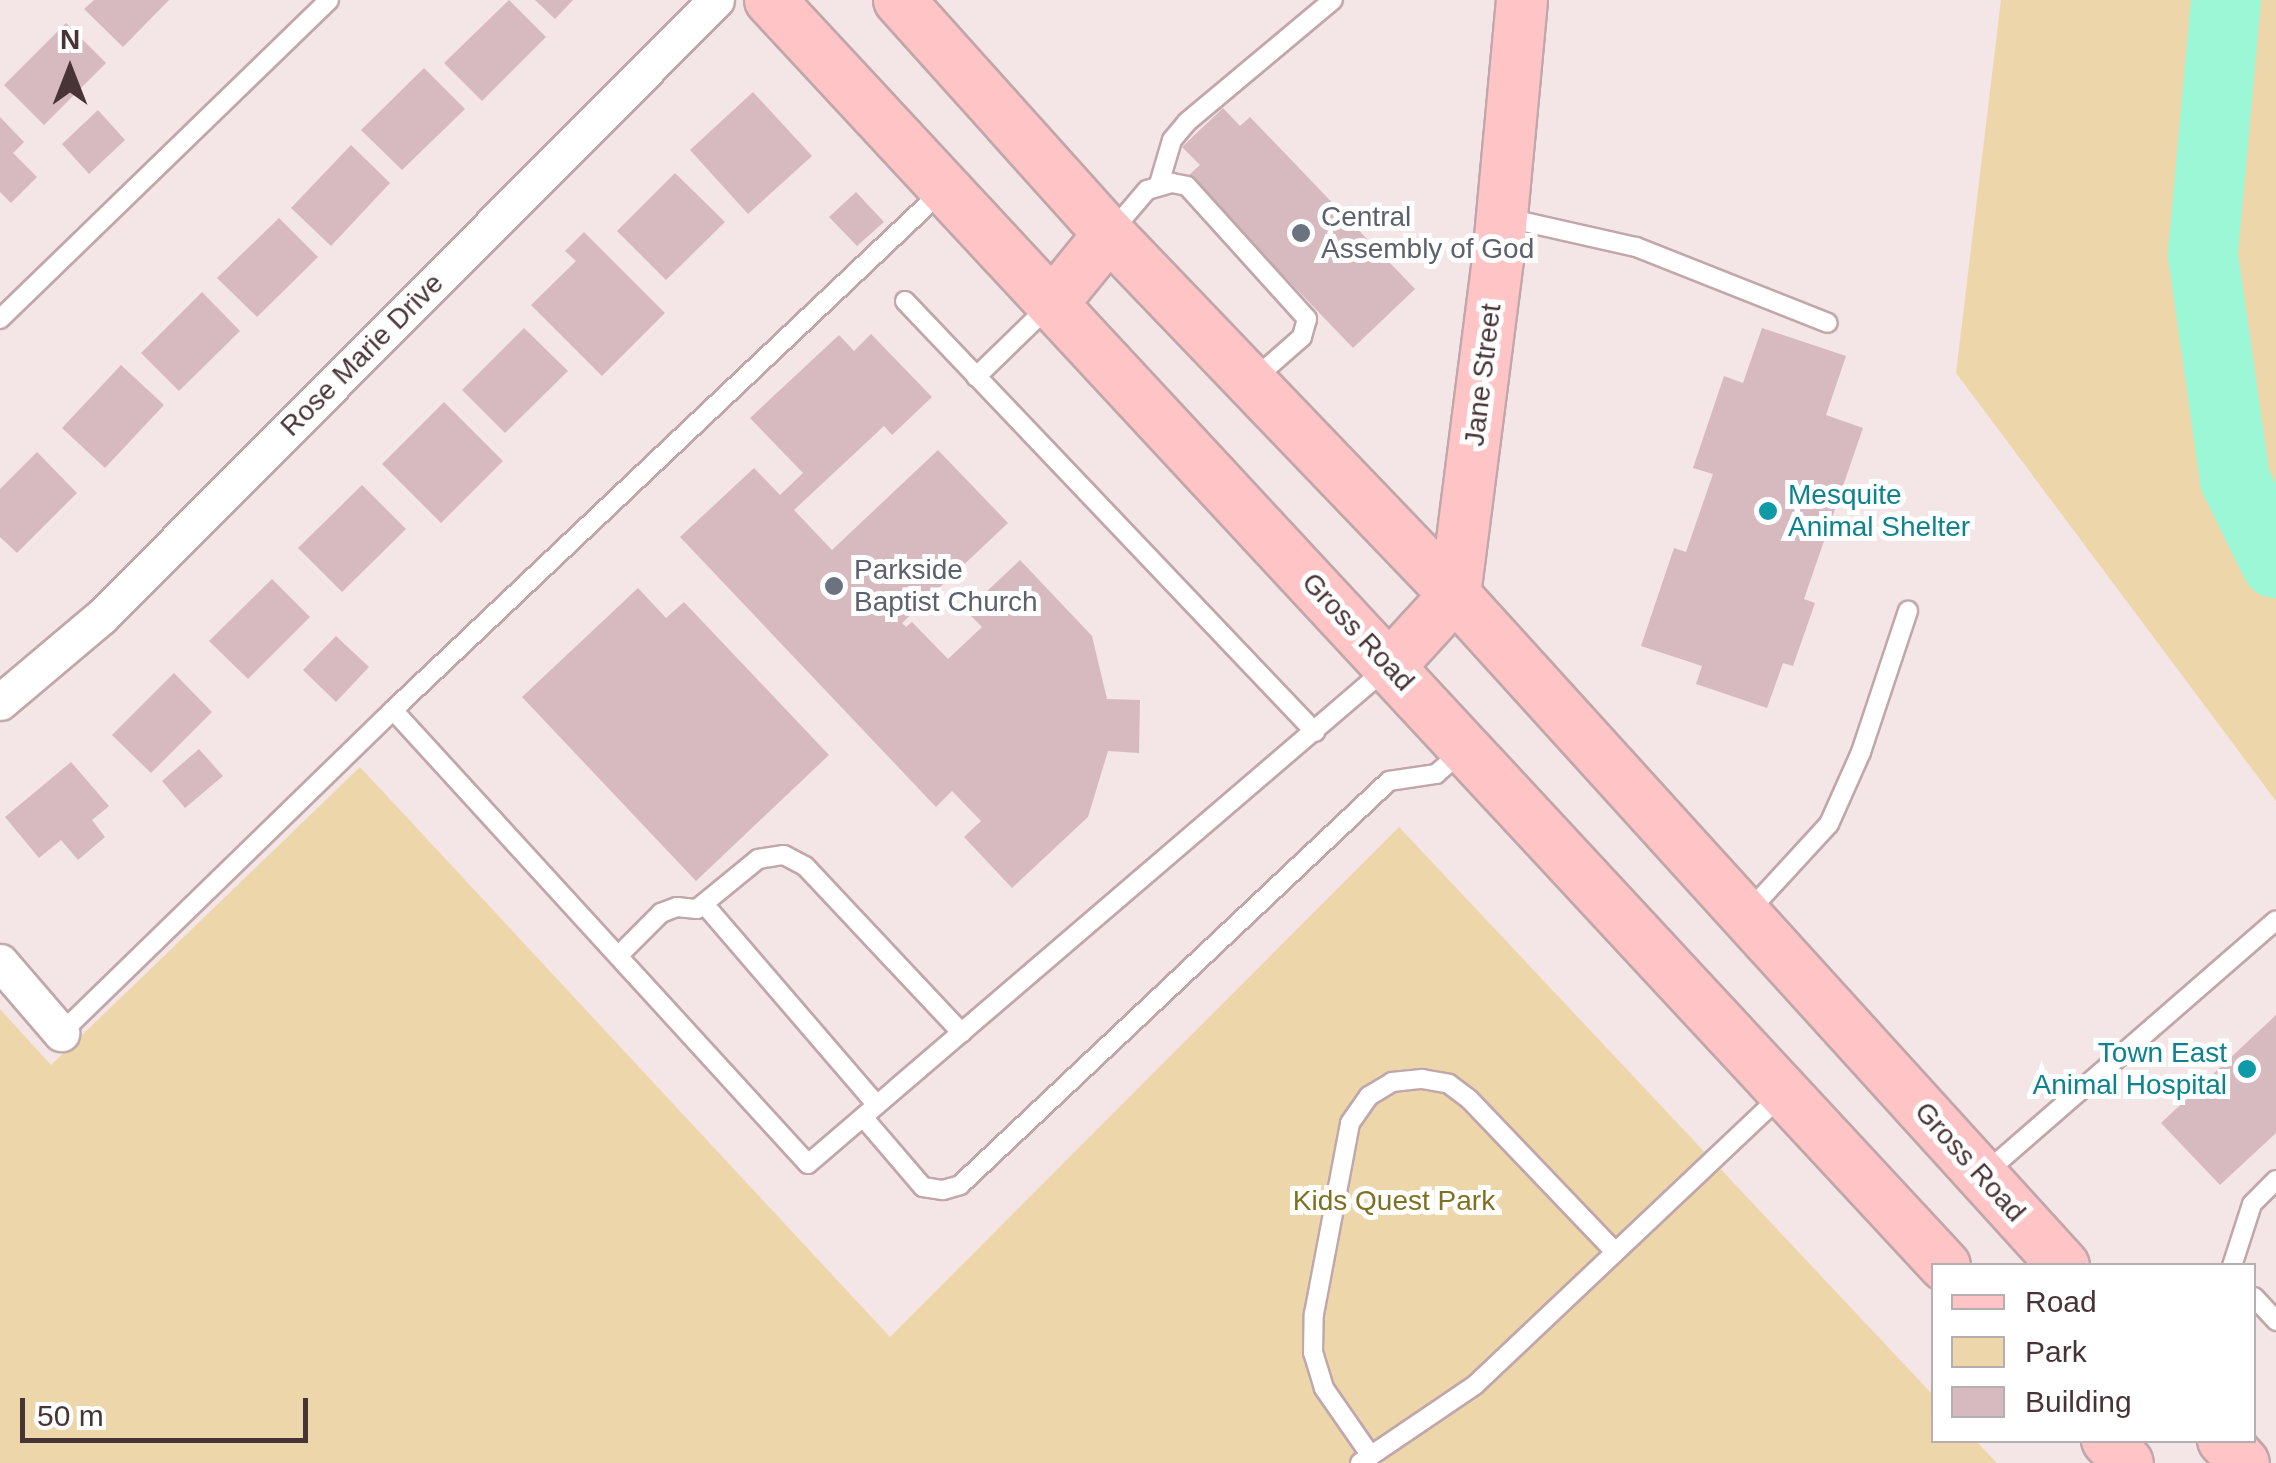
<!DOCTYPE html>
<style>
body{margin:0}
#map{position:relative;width:2276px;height:1463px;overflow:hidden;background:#f4e5e7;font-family:Arial,sans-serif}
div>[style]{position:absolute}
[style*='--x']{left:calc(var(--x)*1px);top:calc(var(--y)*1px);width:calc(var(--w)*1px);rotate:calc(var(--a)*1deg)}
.green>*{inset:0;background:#edd7aa}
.river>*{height:70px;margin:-35px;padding:0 35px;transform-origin:35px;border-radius:35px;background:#9cf7d6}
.building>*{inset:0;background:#d7babf}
.roads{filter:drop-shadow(2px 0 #c1a7aa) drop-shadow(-2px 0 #c1a7aa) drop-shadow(0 2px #c1a7aa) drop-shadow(0 -2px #c1a7aa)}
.lane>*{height:18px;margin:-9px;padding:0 9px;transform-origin:9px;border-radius:9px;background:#fff}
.street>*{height:35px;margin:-17.5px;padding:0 17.5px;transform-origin:17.5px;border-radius:17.5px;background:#fff}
.secondary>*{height:50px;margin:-25px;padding:0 25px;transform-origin:25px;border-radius:25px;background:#ffc5c6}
.dots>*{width:28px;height:28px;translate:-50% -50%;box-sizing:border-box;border:5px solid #fff;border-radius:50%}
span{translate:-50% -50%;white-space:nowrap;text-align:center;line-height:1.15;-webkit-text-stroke:10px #fff;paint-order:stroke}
.worship-label{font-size:28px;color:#5b616d}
.left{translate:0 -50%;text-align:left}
.street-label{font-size:28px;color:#483437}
.culture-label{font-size:28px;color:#0d838f}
.right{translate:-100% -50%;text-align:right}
.park-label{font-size:28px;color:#7f7122}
.legend{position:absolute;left:1931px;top:1263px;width:325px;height:180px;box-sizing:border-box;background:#fff;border:2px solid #b6aeaf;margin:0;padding:12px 18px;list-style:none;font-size:30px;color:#483437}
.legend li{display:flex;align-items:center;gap:20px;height:50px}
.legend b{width:50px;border:2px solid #b6aeaf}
.north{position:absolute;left:20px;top:20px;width:100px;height:100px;-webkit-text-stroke:8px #fff;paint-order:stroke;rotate:0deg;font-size:28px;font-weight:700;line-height:40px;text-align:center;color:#483437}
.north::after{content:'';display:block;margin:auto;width:35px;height:45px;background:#483437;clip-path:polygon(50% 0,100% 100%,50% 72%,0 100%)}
.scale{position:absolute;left:20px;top:1398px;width:288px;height:45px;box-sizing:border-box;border:5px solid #483437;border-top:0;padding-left:12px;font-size:30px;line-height:35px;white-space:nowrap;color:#483437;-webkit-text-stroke:8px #fff;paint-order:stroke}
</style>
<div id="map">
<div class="green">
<div style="clip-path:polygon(2001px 0,2276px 0,2276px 801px,1956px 373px)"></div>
<div style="clip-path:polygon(360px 767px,890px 1337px,1399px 827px,1933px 1395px,1934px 1440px,1976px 1441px,1997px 1463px,0 1463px,0 1009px,51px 1065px)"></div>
</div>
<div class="river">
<div style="--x:2226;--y:0;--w:256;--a:95.2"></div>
<div style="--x:2203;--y:255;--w:227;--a:81.9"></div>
<div style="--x:2235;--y:480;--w:93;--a:63.7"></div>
</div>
<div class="building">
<div style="clip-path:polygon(94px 0,169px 0,123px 47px,84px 9px)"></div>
<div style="clip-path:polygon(509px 0,546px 37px,482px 101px,444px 63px)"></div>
<div style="clip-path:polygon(535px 0,573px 0,555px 19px)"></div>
<div style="clip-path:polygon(66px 23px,106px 63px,44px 125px,4px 85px)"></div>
<div style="clip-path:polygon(424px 68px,465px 109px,402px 170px,361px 130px)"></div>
<div style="clip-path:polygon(753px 92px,812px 156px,748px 214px,690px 150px)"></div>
<div style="clip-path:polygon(1223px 108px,1240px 126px,1250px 117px,1415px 289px,1353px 348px,1188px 176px,1200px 165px,1182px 147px)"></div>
<div style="clip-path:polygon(98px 110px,125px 140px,89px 174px,62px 144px)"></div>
<div style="clip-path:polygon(0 117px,24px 142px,13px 153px,37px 177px,11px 203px,0 192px)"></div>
<div style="clip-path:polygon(351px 145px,390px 183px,331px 246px,291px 208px)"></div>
<div style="clip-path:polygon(675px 173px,725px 222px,666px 280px,617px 231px)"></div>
<div style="clip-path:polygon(856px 192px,884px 222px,857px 246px,829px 217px)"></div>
<div style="clip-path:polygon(279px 218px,318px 257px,257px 317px,217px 278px)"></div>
<div style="clip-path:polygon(584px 232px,665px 313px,602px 376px,531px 305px,576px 261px,565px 251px)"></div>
<div style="clip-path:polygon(202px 292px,240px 331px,179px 391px,141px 353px)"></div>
<div style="clip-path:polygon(524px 328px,568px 371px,505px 433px,462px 390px)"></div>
<div style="clip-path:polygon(1762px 328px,1846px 356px,1826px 415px,1863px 428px,1804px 599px,1815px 603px,1793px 666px,1783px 663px,1767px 708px,1696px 684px,1702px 666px,1641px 646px,1674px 548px,1686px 552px,1713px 474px,1693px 468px,1724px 376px,1743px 383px)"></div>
<div style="clip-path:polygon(871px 334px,932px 397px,892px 435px,884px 426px,794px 510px,832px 550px,938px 450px,1008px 523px,902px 623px,906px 627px,912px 622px,948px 659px,982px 627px,966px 611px,1020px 560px,1092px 636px,1107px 699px,1140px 700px,1139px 753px,1108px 751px,1088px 817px,1012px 888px,964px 837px,981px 821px,952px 791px,936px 807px,680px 537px,754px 468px,780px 495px,803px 473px,750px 418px,839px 335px,854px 351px)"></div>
<div style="clip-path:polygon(121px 365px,164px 405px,105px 468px,62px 428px)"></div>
<div style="clip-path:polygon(444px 402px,503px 461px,441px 523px,382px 464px)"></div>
<div style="clip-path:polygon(37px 452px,77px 493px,17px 553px,0 537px,0 489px)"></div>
<div style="clip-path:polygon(362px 485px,406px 529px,342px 592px,298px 548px)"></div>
<div style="clip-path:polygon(272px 579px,310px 617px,248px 679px,209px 641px)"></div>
<div style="clip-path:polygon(638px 588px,666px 618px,684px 602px,829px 755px,696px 881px,522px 697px)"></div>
<div style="clip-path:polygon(336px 636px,369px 667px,336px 702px,303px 670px)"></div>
<div style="clip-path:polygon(174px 673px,212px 712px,151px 773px,112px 735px)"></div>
<div style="clip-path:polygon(199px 749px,223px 776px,185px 808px,162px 781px)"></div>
<div style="clip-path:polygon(71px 762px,109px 806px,92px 820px,105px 837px,78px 860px,61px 840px,39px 858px,5px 817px)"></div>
<div style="clip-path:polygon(2276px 1015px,2276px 1133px,2220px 1185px,2161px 1123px)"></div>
</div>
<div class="roads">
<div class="lane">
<div style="--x:1159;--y:184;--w:46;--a:-73.5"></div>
<div style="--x:1172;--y:140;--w:23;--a:-50"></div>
<div style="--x:1187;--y:122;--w:190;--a:-39.9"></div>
<div style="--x:1507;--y:218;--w:132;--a:12.7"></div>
<div style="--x:1636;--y:247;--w:206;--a:21.6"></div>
<div style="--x:1113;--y:230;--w:52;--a:-49.6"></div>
<div style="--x:1147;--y:190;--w:26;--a:-16"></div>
<div style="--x:1172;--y:183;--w:15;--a:11"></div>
<div style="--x:1187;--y:186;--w:179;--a:47.9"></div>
<div style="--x:1307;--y:319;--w:19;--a:106"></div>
<div style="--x:1302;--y:337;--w:67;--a:138.7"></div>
<div style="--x:905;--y:301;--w:595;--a:46.43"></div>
<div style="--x:0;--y:319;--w:458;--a:-44.1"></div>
<div style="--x:976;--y:377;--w:105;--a:-44.2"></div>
<div style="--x:393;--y:710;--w:615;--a:47.57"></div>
<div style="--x:808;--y:1164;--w:764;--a:-40.59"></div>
<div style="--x:704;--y:904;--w:265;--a:49.3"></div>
<div style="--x:1749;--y:911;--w:118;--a:-47.4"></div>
<div style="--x:1829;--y:824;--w:79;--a:-66"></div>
<div style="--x:1861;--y:752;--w:149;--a:-71.6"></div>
<div style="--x:618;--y:956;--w:61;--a:-45"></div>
<div style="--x:661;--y:913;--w:17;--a:-21"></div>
<div style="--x:677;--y:907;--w:20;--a:6"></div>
<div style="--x:697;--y:909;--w:79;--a:-39.3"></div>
<div style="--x:758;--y:859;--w:26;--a:-9"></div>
<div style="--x:784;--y:855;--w:24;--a:28"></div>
<div style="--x:805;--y:866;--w:229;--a:46.8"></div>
<div style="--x:61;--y:1033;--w:463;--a:-44.2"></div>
<div style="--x:393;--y:710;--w:754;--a:-43.39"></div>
<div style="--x:863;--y:1117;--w:92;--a:49.4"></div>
<div style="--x:923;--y:1187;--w:20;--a:9"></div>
<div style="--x:943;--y:1190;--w:18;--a:-16"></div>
<div style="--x:960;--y:1185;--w:589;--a:-43.28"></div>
<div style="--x:1389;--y:781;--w:48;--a:-8.5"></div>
<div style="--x:1436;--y:774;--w:37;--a:-41"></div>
<div style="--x:1983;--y:1175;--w:388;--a:-41"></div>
<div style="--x:2232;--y:1266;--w:65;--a:-72.1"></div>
<div style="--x:2252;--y:1204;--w:34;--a:-45"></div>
<div style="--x:2254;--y:1297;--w:33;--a:47"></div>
<div style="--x:1371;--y:1456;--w:83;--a:-124.7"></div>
<div style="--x:1324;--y:1388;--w:37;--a:-107"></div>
<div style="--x:1313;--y:1353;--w:39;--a:-89"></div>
<div style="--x:1314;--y:1314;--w:194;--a:-79.3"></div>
<div style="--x:1350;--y:1123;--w:33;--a:-55"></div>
<div style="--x:1369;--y:1096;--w:27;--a:-31"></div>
<div style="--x:1392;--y:1082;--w:30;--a:-6"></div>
<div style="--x:1422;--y:1079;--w:27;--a:10"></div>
<div style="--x:1449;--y:1084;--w:25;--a:37"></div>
<div style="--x:1469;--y:1099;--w:211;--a:46.3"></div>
<div style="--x:1360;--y:1463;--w:139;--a:-34.1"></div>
<div style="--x:1475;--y:1385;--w:421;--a:-43.4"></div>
</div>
<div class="street">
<div style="--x:0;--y:702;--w:132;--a:-40.1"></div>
<div style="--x:101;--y:617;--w:871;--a:-45.09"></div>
<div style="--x:0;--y:962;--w:94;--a:49.3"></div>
</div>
<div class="secondary">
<div style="--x:770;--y:0;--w:1727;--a:47.13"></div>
<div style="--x:899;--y:0;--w:314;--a:48.1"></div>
<div style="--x:1109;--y:234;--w:500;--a:46.22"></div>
<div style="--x:1455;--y:595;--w:906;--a:47.77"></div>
<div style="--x:1053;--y:303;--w:89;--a:-50.9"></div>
<div style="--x:1390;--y:666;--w:96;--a:-47.5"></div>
<div style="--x:1455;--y:595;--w:339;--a:-82.7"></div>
<div style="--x:1498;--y:259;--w:260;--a:-84.7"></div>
<div style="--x:2107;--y:1440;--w:31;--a:48"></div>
<div style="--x:2223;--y:1440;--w:31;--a:48"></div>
</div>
</div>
<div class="dots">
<div style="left:1301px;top:233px;background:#6b7280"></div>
<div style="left:1768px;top:511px;background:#0f9aa8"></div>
<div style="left:834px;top:586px;background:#6b7280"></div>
<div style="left:2247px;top:1069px;background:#0f9aa8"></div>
</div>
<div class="worship-label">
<span class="left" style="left:1321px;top:233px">Central<br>Assembly of God</span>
<span class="left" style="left:854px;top:586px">Parkside<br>Baptist Church</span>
</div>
<div class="street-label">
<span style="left:362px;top:355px;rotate:-45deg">Rose Marie Drive</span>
<span style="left:1483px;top:375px;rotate:-83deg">Jane Street</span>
<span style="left:1358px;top:632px;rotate:47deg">Gross Road</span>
<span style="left:1970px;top:1162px;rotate:48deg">Gross Road</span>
</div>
<div class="culture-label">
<span class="left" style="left:1788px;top:511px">Mesquite<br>Animal Shelter</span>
<span class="right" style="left:2227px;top:1069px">Town East<br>Animal Hospital</span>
</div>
<div class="park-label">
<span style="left:1394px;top:1201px">Kids Quest Park</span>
</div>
<ul class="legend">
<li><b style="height:12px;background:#ffc5c6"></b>Road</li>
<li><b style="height:28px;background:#edd7aa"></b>Park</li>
<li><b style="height:28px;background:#d7babf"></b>Building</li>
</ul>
<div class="north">N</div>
<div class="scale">50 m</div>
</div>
